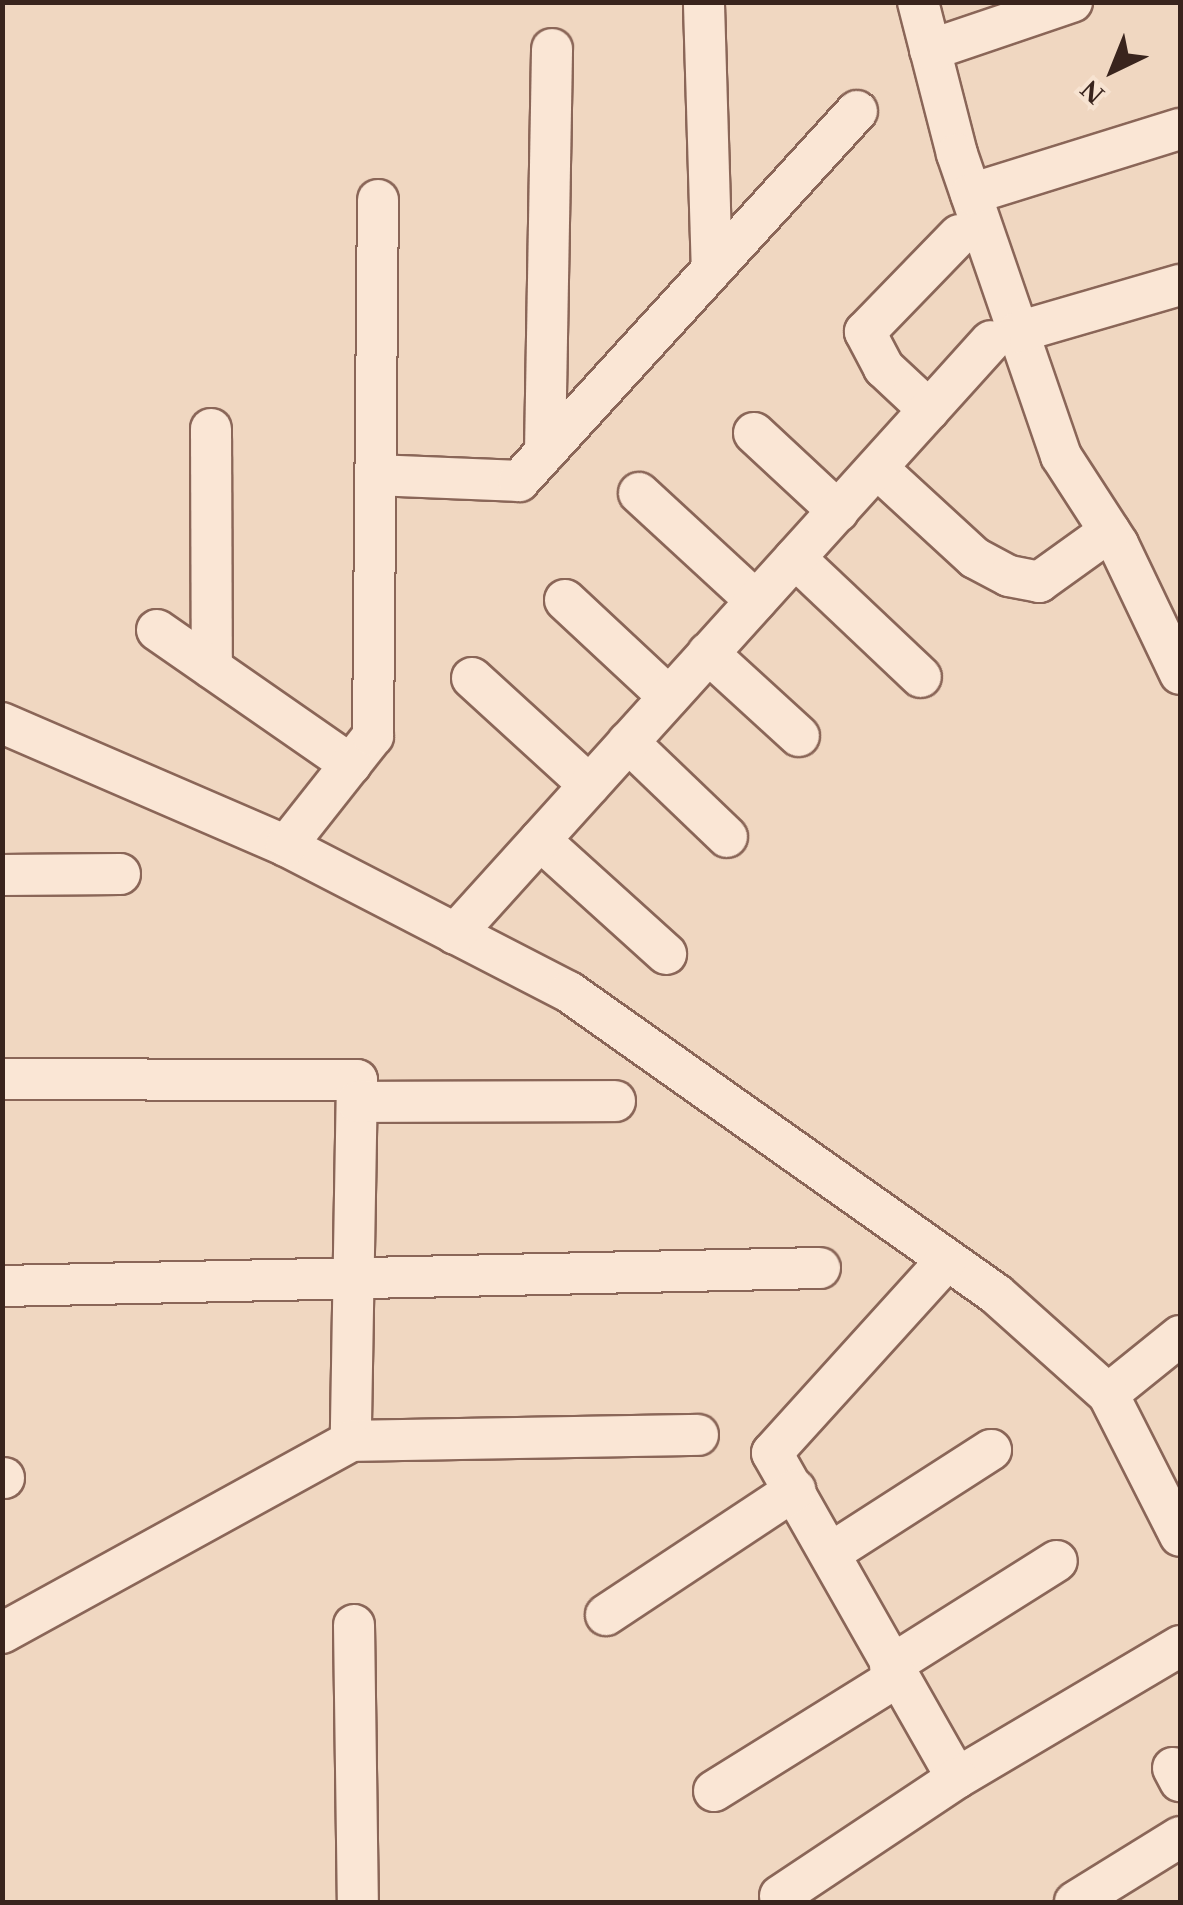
<!DOCTYPE html>
<style>
body{margin:0}
#map{position:relative;width:1183px;height:1905px;overflow:hidden;background:#f0d7c1;font-family:Georgia,serif}
div>[style]{position:absolute}
[style*='--x']{left:calc(var(--x)*1px);top:calc(var(--y)*1px);width:calc(var(--w)*1px);rotate:calc(var(--a)*1deg)}
.roads{filter:drop-shadow(2px 0 #8a6658) drop-shadow(-2px 0 #8a6658) drop-shadow(0 2px #8a6658) drop-shadow(0 -2px #8a6658)}
.street>*{height:40px;margin:-20px;padding:0 20px;transform-origin:20px;border-radius:20px;background:#fae6d5}
span{translate:-50% -50%;white-space:nowrap;text-align:center;line-height:1.15;-webkit-text-stroke:9px #f7e3d1;paint-order:stroke}
.frame{position:absolute;inset:0;border:5px solid #39241d;pointer-events:none}
.north{position:absolute;left:1063px;top:20px;width:100px;height:100px;-webkit-text-stroke:8px #f7e3d1;paint-order:stroke;rotate:223deg;font-size:28px;font-weight:700;line-height:40px;text-align:center;color:#39241d}
.north::after{content:'';display:block;margin:auto;width:35px;height:45px;background:#39241d;clip-path:polygon(50% 0,100% 100%,50% 72%,0 100%)}
</style>
<div id="map">
<div class="roads">
<div class="street">
<div style="--x:918;--y:2;--w:157;--a:75.6"></div>
<div style="--x:957;--y:154;--w:319;--a:71"></div>
<div style="--x:1061;--y:456;--w:105;--a:57.1"></div>
<div style="--x:1118;--y:544;--w:144;--a:64.5"></div>
<div style="--x:704;--y:5;--w:264;--a:88.3"></div>
<div style="--x:930;--y:50;--w:150;--a:-18.7"></div>
<div style="--x:971;--y:194;--w:219;--a:-17.3"></div>
<div style="--x:1018;--y:332;--w:169;--a:-16.2"></div>
<div style="--x:929;--y:410;--w:62;--a:-137"></div>
<div style="--x:884;--y:368;--w:41;--a:-117.8"></div>
<div style="--x:865;--y:332;--w:135;--a:-45.9"></div>
<div style="--x:211;--y:429;--w:239;--a:89.8"></div>
<div style="--x:754;--y:433;--w:115;--a:42.9"></div>
<div style="--x:545;--y:452;--w:403;--a:-89"></div>
<div style="--x:877;--y:468;--w:133;--a:42.6"></div>
<div style="--x:975;--y:558;--w:38;--a:28"></div>
<div style="--x:1009;--y:576;--w:31;--a:11"></div>
<div style="--x:1039;--y:582;--w:87;--a:-35.7"></div>
<div style="--x:376;--y:475;--w:143;--a:2.4"></div>
<div style="--x:519;--y:481;--w:501;--a:-47.59"></div>
<div style="--x:639;--y:493;--w:159;--a:42.7"></div>
<div style="--x:795;--y:558;--w:173;--a:43.4"></div>
<div style="--x:565;--y:600;--w:142;--a:43"></div>
<div style="--x:157;--y:630;--w:236;--a:34.8"></div>
<div style="--x:708;--y:653;--w:123;--a:42.4"></div>
<div style="--x:472;--y:678;--w:159;--a:42.4"></div>
<div style="--x:2;--y:723;--w:309;--a:23.4"></div>
<div style="--x:286;--y:846;--w:318;--a:27.3"></div>
<div style="--x:569;--y:992;--w:523;--a:35.27"></div>
<div style="--x:996;--y:1294;--w:150;--a:41.8"></div>
<div style="--x:628;--y:742;--w:137;--a:43.8"></div>
<div style="--x:540;--y:840;--w:170;--a:42.1"></div>
<div style="--x:286;--y:846;--w:140;--a:-51.7"></div>
<div style="--x:373;--y:736;--w:536;--a:-89.47"></div>
<div style="--x:2;--y:875;--w:118;--a:-0.5"></div>
<div style="--x:455;--y:934;--w:799;--a:-47.89"></div>
<div style="--x:2;--y:1079;--w:355;--a:0.2"></div>
<div style="--x:357;--y:1080;--w:361;--a:91"></div>
<div style="--x:351;--y:1441;--w:347;--a:-1"></div>
<div style="--x:357;--y:1102;--w:258;--a:-0.2"></div>
<div style="--x:946;--y:1261;--w:259;--a:132.2"></div>
<div style="--x:772;--y:1453;--w:374;--a:60.4"></div>
<div style="--x:957;--y:1778;--w:259;--a:-30.6"></div>
<div style="--x:2;--y:1286;--w:818;--a:-1.26"></div>
<div style="--x:1180;--y:1336;--w:92;--a:141.1"></div>
<div style="--x:1108;--y:1394;--w:159;--a:63.1"></div>
<div style="--x:2;--y:1478;--w:2;--a:0"></div>
<div style="--x:832;--y:1552;--w:189;--a:-32.7"></div>
<div style="--x:606;--y:1615;--w:227;--a:-33.5"></div>
<div style="--x:354;--y:1625;--w:277;--a:89.2"></div>
<div style="--x:2;--y:1633;--w:398;--a:-28.8"></div>
<div style="--x:890;--y:1666;--w:197;--a:-32.2"></div>
<div style="--x:1173;--y:1768;--w:15;--a:62"></div>
<div style="--x:714;--y:1791;--w:216;--a:-31.9"></div>
<div style="--x:780;--y:1896;--w:213;--a:-33.7"></div>
<div style="--x:1075;--y:1902;--w:123;--a:-31.8"></div>
</div>
</div>
<div class="frame"></div>
<div class="north">N</div>
</div>
